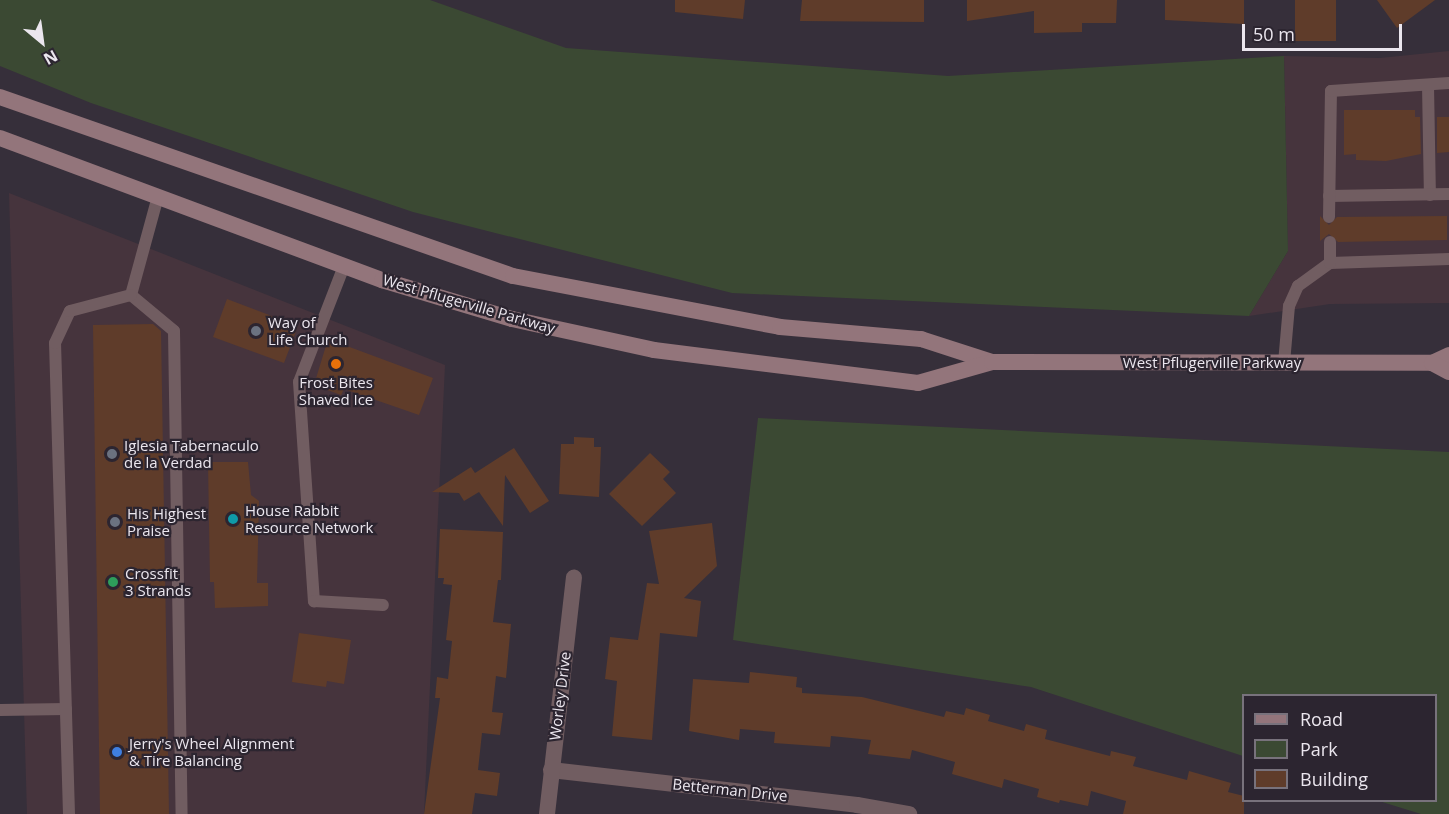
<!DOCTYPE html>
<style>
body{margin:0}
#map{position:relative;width:1449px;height:814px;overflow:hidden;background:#362f3a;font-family:"Open Sans",sans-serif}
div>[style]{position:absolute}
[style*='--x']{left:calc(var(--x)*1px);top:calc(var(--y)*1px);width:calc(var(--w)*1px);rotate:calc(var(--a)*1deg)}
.commercial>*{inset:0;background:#46343d}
.green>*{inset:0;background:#3b4933}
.building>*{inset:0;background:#5f3c2a}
.service>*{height:12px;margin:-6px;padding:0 6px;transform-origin:6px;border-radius:6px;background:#715d61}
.minor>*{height:16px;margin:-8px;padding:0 8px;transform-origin:8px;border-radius:8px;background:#715d61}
.secondary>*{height:16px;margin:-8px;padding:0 8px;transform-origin:8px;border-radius:8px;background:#93757b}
.dots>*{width:16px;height:16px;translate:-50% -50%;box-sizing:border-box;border:3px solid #2c2530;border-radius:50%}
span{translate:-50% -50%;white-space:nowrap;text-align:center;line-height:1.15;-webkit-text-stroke:4.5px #2c2530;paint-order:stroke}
.street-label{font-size:15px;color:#ebe6ee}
.poi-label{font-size:15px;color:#ebe6ee}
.left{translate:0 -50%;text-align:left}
.legend{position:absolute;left:1242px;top:694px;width:195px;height:108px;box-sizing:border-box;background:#2c2530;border:2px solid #78727c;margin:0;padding:8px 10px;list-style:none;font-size:18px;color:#ebe6ee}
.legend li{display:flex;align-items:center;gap:12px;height:30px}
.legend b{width:30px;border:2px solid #78727c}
.north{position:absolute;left:12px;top:12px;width:60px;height:60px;-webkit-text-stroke:4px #2c2530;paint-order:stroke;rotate:151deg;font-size:16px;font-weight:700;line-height:24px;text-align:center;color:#ebe6ee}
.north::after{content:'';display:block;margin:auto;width:21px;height:27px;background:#ebe6ee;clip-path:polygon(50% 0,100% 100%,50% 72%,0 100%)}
.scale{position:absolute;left:1242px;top:24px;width:160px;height:27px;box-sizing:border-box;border:3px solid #ebe6ee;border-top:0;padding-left:8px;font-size:18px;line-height:21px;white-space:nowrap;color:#ebe6ee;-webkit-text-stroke:4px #2c2530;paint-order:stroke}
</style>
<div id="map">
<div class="commercial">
<div style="clip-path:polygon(1449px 51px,1449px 303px,1330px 304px,1249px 316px,1288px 251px,1284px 56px,1380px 58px)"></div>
<div style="clip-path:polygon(9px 193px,445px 365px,424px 814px,27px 814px)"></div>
</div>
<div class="green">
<div style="clip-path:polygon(0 0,430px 0,566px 48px,948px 76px,1284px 56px,1288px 251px,1249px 316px,732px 293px,413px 212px,91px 103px,0 66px)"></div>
<div style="clip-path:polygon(758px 418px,1449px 452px,1449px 814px,1421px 814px,1379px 801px,1436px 800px,1436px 696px,1244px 696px,1243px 756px,1031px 687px,733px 640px)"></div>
</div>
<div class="building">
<div style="clip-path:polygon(675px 0,745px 0,743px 19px,675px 12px)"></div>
<div style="clip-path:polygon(802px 0,924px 0,924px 22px,800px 21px)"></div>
<div style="clip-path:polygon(967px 0,1117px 0,1116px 23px,1082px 23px,1082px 32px,1034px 33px,1034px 11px,967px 21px)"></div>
<div style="clip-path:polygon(1165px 0,1244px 0,1244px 24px,1165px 20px)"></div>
<div style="clip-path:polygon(1295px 0,1336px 0,1336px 41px,1295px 41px)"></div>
<div style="clip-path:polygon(1377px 0,1435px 0,1397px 28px)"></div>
<div style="clip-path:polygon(1344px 110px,1415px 110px,1415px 117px,1420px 117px,1421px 154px,1386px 161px,1356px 160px,1356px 154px,1344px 155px)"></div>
<div style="clip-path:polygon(1437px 117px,1449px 117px,1449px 152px,1437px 153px)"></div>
<div style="clip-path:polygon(1320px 216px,1329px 225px,1337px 217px,1447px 216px,1447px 240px,1338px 242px,1329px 234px,1320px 241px)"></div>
<div style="clip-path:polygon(227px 299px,298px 326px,284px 363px,213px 337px)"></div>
<div style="clip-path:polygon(153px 324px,161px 331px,169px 814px,100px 814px,93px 325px)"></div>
<div style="clip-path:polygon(328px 339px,433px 378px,419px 415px,344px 389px,341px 395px,314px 385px)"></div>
<div style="clip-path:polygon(574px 437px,594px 438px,594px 447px,601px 447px,599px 497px,559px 494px,561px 444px,574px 444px)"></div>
<div style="clip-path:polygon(514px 448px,549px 501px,530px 513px,505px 475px,503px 526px,479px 492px,464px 501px,459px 493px,432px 492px,471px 467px,475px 473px)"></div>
<div style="clip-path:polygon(650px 453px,670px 472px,663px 479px,676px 493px,642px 526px,609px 494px)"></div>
<div style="clip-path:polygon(208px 462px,248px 462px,251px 495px,259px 501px,257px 583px,268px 583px,268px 606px,215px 608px,214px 582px,210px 582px)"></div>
<div style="clip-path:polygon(712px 523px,717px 566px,684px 598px,701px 601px,697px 637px,660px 633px,652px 740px,612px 736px,617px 681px,605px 679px,610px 637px,638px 640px,647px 583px,659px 584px,649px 531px)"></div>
<div style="clip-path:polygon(440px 529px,503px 532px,501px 580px,498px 580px,493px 622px,511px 624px,506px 678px,496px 676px,492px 712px,503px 713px,500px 735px,482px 733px,478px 770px,500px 773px,497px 796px,475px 793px,472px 814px,424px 814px,440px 698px,435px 698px,437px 677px,448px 679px,452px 641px,446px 640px,452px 585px,443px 584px,444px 578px,438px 578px)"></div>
<div style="clip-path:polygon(299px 633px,351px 640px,344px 684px,327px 681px,326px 687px,292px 682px)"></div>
<div style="clip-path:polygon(750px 672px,797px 677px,796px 687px,802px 688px,802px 693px,862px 697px,944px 717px,946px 711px,964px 715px,966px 708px,990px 715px,988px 721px,1024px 731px,1026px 724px,1047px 730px,1045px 739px,1110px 756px,1111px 751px,1136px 757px,1133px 766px,1187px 780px,1189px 771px,1231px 783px,1228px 792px,1244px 796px,1244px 814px,1123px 814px,1126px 801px,1091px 791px,1088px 806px,1060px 800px,1059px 803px,1037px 797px,1039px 789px,1004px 779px,1002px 788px,952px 774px,955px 762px,912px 750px,910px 759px,868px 754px,871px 740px,831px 736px,830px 747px,774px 743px,775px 732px,740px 729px,739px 740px,689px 731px,693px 679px,749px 683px)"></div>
</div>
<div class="service">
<div style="--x:1428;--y:85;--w:110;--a:89"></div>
<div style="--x:1329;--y:196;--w:120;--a:-1"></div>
<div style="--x:1329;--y:217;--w:126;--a:-89.1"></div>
<div style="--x:1331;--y:91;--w:118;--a:-3.9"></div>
<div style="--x:1330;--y:263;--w:119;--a:-1.9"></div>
<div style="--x:344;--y:266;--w:124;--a:111.2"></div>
<div style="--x:299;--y:382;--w:220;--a:86.1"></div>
<div style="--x:314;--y:601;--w:69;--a:3.3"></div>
<div style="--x:131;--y:295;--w:56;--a:39.9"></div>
<div style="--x:174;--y:331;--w:483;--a:89.1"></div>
<div style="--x:131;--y:295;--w:103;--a:-74.7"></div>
<div style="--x:1284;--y:363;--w:57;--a:-85"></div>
<div style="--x:1289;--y:306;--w:22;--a:-66"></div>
<div style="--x:1298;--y:286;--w:39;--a:-36"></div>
<div style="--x:1330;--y:263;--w:21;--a:-90"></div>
<div style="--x:0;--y:710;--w:66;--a:-0.9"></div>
<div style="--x:69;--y:814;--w:471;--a:-91.7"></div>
<div style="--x:55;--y:343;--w:35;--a:-65"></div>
<div style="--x:70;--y:311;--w:63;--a:-14.7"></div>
</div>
<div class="minor">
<div style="--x:551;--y:770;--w:308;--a:6.5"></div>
<div style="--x:857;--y:805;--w:53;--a:9.8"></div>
<div style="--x:547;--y:814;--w:238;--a:-83.5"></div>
</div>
<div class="secondary">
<div style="--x:0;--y:97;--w:543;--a:19.24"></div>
<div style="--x:513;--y:276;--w:272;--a:10.8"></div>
<div style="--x:780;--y:327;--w:142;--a:4.9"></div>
<div style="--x:921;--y:339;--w:75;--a:17.9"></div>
<div style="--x:0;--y:138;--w:408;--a:20.4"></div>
<div style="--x:382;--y:280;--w:136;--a:16.7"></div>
<div style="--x:512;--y:319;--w:145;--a:12.3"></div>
<div style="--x:654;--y:350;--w:266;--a:7.1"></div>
<div style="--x:918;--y:383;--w:77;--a:-15.8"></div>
<div style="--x:992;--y:362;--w:440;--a:0.1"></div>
<div style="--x:1432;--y:363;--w:19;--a:-25"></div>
<div style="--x:1432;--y:363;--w:19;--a:28"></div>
</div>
<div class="dots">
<div style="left:256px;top:331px;background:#6b7280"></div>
<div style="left:336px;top:364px;background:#e8710a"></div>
<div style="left:112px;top:454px;background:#6b7280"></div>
<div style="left:233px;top:519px;background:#0f9aa8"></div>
<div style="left:115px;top:522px;background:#6b7280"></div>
<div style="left:113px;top:582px;background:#2e9e5b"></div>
<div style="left:117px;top:752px;background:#3f7fe0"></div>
</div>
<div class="street-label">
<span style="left:469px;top:304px;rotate:16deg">West Pflugerville Parkway</span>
<span style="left:1212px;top:363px">West Pflugerville Parkway</span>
<span style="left:560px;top:696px;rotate:-83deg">Worley Drive</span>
<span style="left:730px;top:790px;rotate:6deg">Betterman Drive</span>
</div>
<div class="poi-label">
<span class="left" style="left:268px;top:331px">Way of<br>Life Church</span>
<span style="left:336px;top:391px">Frost Bites<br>Shaved Ice</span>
<span class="left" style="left:124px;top:454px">Iglesia Tabernaculo<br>de la Verdad</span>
<span class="left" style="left:245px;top:519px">House Rabbit<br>Resource Network</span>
<span class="left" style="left:127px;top:522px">His Highest<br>Praise</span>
<span class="left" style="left:125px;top:582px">Crossfit<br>3 Strands</span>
<span class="left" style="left:129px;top:752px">Jerry's Wheel Alignment<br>&amp; Tire Balancing</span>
</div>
<ul class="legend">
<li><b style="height:8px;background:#93757b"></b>Road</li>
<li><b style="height:16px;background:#3b4933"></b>Park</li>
<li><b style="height:16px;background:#5f3c2a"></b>Building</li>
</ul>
<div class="north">N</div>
<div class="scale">50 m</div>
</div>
